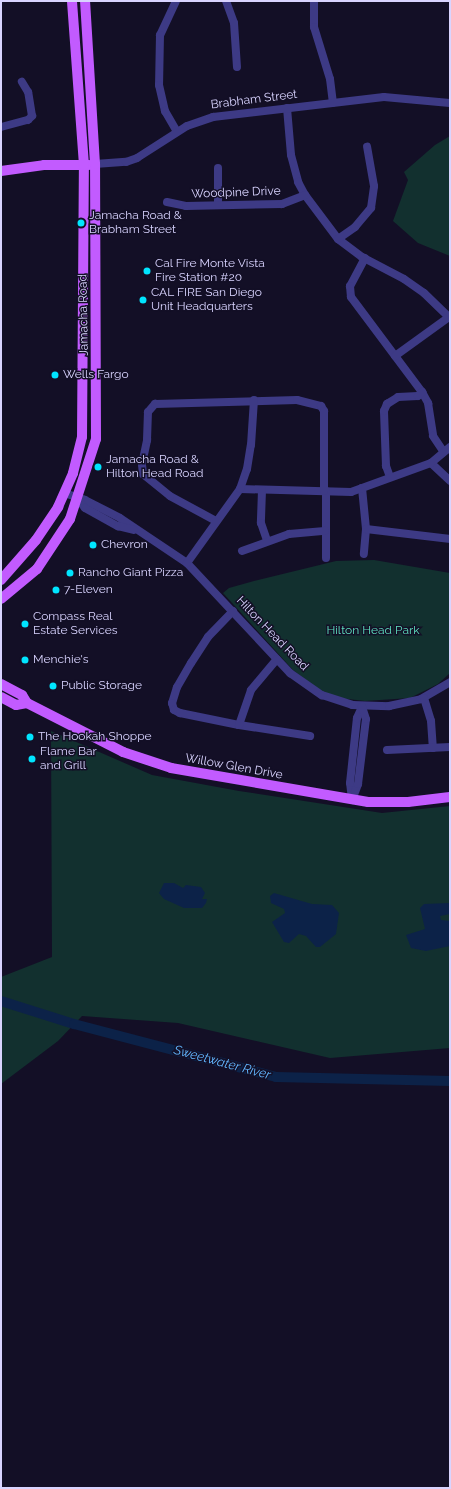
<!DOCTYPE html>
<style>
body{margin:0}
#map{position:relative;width:451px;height:1489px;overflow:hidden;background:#130f26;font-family:Raleway,sans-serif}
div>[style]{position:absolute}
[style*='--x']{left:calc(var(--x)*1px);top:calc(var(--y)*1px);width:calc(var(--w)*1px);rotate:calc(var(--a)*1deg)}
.green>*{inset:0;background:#12302f}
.water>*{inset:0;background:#0c2248}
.river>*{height:10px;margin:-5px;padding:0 5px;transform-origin:5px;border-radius:5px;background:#0c2248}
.minor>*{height:8px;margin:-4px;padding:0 4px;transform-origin:4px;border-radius:4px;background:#3d3a85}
.major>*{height:10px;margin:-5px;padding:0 5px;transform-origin:5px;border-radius:5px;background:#c25bff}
.dots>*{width:11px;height:11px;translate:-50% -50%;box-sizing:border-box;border:2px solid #130f26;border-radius:50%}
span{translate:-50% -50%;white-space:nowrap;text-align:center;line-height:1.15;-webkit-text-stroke:3px #130f26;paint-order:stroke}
.street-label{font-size:12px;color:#d9d4ff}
.poi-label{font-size:12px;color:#d9d4ff}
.left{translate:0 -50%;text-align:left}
.park-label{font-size:12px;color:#5fe0c0}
.water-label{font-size:13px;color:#62b6ff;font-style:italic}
.frame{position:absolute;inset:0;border:2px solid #d9d4ff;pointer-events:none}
</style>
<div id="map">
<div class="green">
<div style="clip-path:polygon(450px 136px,450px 256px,418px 243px,393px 221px,408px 180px,404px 172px,435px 145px)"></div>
<div style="clip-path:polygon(374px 560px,450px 573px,450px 673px,438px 684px,410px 698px,365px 701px,339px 698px,318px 689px,293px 670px,223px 593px,229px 588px,254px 581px,336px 561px)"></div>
<div style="clip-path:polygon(51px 731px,152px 775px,239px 791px,382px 813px,450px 806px,450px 1048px,330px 1058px,178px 1023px,82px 1016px,58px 1041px,1px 1084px,1px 977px,52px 957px)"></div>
</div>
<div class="water">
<div style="clip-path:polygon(164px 883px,174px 883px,183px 888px,186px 885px,201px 887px,205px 893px,202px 899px,207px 899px,206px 903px,202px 908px,184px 908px,164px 899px,159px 893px)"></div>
<div style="clip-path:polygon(274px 893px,312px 904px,332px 905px,339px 913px,336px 934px,320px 947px,316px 947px,306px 936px,299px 934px,289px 943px,284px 942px,272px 922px,285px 913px,284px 909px,271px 903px,270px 896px)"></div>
<div style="clip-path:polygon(450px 903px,450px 914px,440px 916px,441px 920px,450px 921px,450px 946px,426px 951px,411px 948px,406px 935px,425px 929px,420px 908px,424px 904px)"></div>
</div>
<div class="river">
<div style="--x:1;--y:1001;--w:77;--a:17.5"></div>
<div style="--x:74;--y:1024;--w:209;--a:14.7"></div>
<div style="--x:276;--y:1077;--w:174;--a:1.3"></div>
</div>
<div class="minor">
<div style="--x:176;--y:1;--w:38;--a:115"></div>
<div style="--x:160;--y:35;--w:50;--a:91.1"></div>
<div style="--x:159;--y:85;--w:27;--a:77"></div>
<div style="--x:165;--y:111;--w:24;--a:60"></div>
<div style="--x:226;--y:1;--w:23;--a:70"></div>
<div style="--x:234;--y:23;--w:44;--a:86.1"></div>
<div style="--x:314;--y:1;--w:26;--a:90"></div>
<div style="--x:314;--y:27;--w:54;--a:72.9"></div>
<div style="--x:330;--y:79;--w:24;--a:83"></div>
<div style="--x:287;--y:108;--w:47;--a:85.1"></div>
<div style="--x:291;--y:155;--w:28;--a:75"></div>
<div style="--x:298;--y:182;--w:15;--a:62"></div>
<div style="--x:305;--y:195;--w:55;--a:53.1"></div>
<div style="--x:338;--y:239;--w:30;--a:37"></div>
<div style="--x:362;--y:257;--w:47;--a:27.6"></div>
<div style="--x:404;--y:279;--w:24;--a:35"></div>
<div style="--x:424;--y:293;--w:36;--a:44"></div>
<div style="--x:1;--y:127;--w:28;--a:-15"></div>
<div style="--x:28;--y:120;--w:6;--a:-45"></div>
<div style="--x:32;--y:116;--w:24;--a:-99"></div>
<div style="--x:28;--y:92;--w:12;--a:-121"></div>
<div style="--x:95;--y:164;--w:31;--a:-4"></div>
<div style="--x:126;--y:162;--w:12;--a:-20"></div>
<div style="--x:137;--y:158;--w:59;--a:-32.6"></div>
<div style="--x:187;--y:126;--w:28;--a:-19"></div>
<div style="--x:213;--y:117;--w:172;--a:-6.7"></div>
<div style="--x:384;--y:97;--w:66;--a:5.2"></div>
<div style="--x:218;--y:168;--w:37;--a:90"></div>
<div style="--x:167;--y:202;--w:19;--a:12"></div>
<div style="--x:186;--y:206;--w:96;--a:-1.2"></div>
<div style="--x:282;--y:204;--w:25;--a:-21"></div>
<div style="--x:338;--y:239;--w:21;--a:-35"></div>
<div style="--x:355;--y:227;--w:25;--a:-50"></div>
<div style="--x:371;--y:208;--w:22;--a:-82"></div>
<div style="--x:374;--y:186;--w:40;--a:-100"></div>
<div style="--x:365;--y:258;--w:32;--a:118"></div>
<div style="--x:350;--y:286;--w:11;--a:85"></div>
<div style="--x:351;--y:297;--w:119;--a:53.2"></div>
<div style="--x:422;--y:392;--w:13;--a:61"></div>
<div style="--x:428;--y:403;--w:33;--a:81"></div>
<div style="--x:433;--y:436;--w:18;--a:56"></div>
<div style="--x:395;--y:356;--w:67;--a:-35.8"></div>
<div style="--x:431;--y:463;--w:26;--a:43"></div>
<div style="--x:431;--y:463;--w:25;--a:-40"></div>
<div style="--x:390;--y:477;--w:12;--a:-110"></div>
<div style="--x:386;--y:466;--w:55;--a:-92.1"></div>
<div style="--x:384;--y:411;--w:8;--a:-67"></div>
<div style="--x:387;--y:404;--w:13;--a:-32"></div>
<div style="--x:398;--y:397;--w:20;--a:-3"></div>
<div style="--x:418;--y:396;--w:6;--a:-45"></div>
<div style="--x:362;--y:488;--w:41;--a:84.4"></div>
<div style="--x:366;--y:529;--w:25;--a:95"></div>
<div style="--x:240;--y:489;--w:111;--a:1.5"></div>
<div style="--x:351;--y:492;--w:85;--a:-19.9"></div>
<div style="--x:262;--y:490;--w:33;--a:92"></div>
<div style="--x:261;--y:523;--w:18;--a:71"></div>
<div style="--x:326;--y:491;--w:67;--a:90"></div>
<div style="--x:64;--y:493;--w:22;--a:18"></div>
<div style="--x:85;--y:500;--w:39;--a:27"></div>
<div style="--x:120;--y:518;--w:81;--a:33.9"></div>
<div style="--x:187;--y:563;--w:151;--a:46.9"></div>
<div style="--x:290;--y:673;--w:39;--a:35"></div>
<div style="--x:322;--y:695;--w:32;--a:18"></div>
<div style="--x:352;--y:705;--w:37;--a:2"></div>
<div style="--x:389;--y:706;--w:33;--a:-12"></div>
<div style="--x:421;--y:699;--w:34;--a:-30"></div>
<div style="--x:78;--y:499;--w:11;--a:52"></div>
<div style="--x:85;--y:508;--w:38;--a:29"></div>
<div style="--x:118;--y:526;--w:16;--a:14"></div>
<div style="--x:216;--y:521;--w:52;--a:-151.5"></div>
<div style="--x:170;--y:496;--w:35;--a:-141"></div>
<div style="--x:143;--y:474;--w:10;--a:-96"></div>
<div style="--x:142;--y:464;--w:25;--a:-78"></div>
<div style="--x:147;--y:440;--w:28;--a:-88"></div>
<div style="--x:148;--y:412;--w:11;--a:-49"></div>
<div style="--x:155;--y:404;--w:142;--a:-1.6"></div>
<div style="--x:297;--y:400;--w:25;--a:14"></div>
<div style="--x:321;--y:406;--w:6;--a:59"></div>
<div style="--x:324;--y:411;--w:80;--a:90"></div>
<div style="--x:366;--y:529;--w:85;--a:6.8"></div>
<div style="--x:242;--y:551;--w:50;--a:-19.9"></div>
<div style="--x:289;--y:534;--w:36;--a:-5"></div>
<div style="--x:187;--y:563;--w:91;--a:-54.4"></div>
<div style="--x:240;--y:489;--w:21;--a:-71"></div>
<div style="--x:247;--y:469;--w:24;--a:-81"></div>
<div style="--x:251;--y:445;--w:45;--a:-86.2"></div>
<div style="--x:233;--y:611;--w:36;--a:134"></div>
<div style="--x:208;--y:637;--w:31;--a:123"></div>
<div style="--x:191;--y:663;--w:28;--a:120"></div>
<div style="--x:177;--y:687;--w:17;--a:107"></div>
<div style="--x:172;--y:703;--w:7;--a:74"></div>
<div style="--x:174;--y:710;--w:7;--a:27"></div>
<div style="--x:180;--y:713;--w:60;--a:11.5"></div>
<div style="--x:239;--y:725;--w:72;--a:8.8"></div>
<div style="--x:424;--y:698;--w:24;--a:73"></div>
<div style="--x:431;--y:721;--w:27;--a:86"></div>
<div style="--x:239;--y:725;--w:37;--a:-71"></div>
<div style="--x:251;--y:690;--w:40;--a:-50"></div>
<div style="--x:387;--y:750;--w:63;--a:-2.7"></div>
<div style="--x:352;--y:799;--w:16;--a:-97"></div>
<div style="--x:350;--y:783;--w:65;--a:-83.9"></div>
<div style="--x:357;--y:718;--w:12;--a:-66"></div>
<div style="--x:352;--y:800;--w:17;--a:-69"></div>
<div style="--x:358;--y:784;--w:65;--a:-83"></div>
<div style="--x:366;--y:719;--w:13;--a:-108"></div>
</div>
<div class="major">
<div style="--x:1;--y:171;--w:43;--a:-7.9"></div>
<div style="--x:44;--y:165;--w:45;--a:0"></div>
<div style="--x:1;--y:580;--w:53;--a:-48.8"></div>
<div style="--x:36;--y:540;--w:40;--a:-56"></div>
<div style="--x:58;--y:507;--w:37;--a:-66"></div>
<div style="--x:73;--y:473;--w:37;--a:-76"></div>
<div style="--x:82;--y:437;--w:272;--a:-89.6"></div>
<div style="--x:84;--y:165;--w:164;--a:-94.2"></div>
<div style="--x:1;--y:599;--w:47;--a:-39.8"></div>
<div style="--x:37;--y:569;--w:60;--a:-56.6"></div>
<div style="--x:70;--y:519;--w:84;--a:-72"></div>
<div style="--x:96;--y:439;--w:275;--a:-90.2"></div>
<div style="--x:95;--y:164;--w:163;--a:-93.5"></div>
<div style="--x:1;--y:684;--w:24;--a:28"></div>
<div style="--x:22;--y:695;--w:9;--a:58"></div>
<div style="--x:27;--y:703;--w:108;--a:27"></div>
<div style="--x:123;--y:752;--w:51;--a:18.4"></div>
<div style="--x:171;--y:768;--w:200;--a:9.8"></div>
<div style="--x:368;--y:802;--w:40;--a:0"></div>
<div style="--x:408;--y:802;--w:42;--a:-6.8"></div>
<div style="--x:1;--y:697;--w:17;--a:28"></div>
<div style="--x:16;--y:705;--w:11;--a:-10"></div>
</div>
<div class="dots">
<div style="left:81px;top:223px;background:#00e5ff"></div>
<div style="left:147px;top:271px;background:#00e5ff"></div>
<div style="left:143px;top:300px;background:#00e5ff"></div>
<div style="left:55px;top:375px;background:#00e5ff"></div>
<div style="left:98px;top:467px;background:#00e5ff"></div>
<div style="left:93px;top:545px;background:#00e5ff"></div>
<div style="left:70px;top:573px;background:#00e5ff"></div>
<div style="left:56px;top:590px;background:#00e5ff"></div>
<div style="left:25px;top:624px;background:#00e5ff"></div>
<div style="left:25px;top:660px;background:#00e5ff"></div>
<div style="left:53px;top:686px;background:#00e5ff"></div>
<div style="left:30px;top:737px;background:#00e5ff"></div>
<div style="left:32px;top:759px;background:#00e5ff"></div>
</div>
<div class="street-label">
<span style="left:254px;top:100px;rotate:-7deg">Brabham Street</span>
<span style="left:236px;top:193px;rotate:-2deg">Woodpine Drive</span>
<span style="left:84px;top:315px;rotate:-91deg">Jamacha Road</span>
<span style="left:272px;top:634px;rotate:46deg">Hilton Head Road</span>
<span style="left:234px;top:767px;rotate:10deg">Willow Glen Drive</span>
</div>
<div class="poi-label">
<span class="left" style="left:89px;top:223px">Jamacha Road &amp;<br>Brabham Street</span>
<span class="left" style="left:155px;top:271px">Cal Fire Monte Vista<br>Fire Station #20</span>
<span class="left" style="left:151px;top:300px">CAL FIRE San Diego<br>Unit Headquarters</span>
<span class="left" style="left:63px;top:375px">Wells Fargo</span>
<span class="left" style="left:106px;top:467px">Jamacha Road &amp;<br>Hilton Head Road</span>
<span class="left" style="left:101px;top:545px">Chevron</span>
<span class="left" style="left:78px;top:573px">Rancho Giant Pizza</span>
<span class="left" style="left:64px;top:590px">7-Eleven</span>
<span class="left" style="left:33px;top:624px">Compass Real<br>Estate Services</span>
<span class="left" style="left:33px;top:660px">Menchie's</span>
<span class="left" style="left:61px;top:686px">Public Storage</span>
<span class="left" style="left:38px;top:737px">The Hookah Shoppe</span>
<span class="left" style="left:40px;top:759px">Flame Bar<br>and Grill</span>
</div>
<div class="park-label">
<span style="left:373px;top:631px">Hilton Head Park</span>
</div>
<div class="water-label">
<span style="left:222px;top:1063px;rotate:15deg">Sweetwater River</span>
</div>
<div class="frame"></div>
</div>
